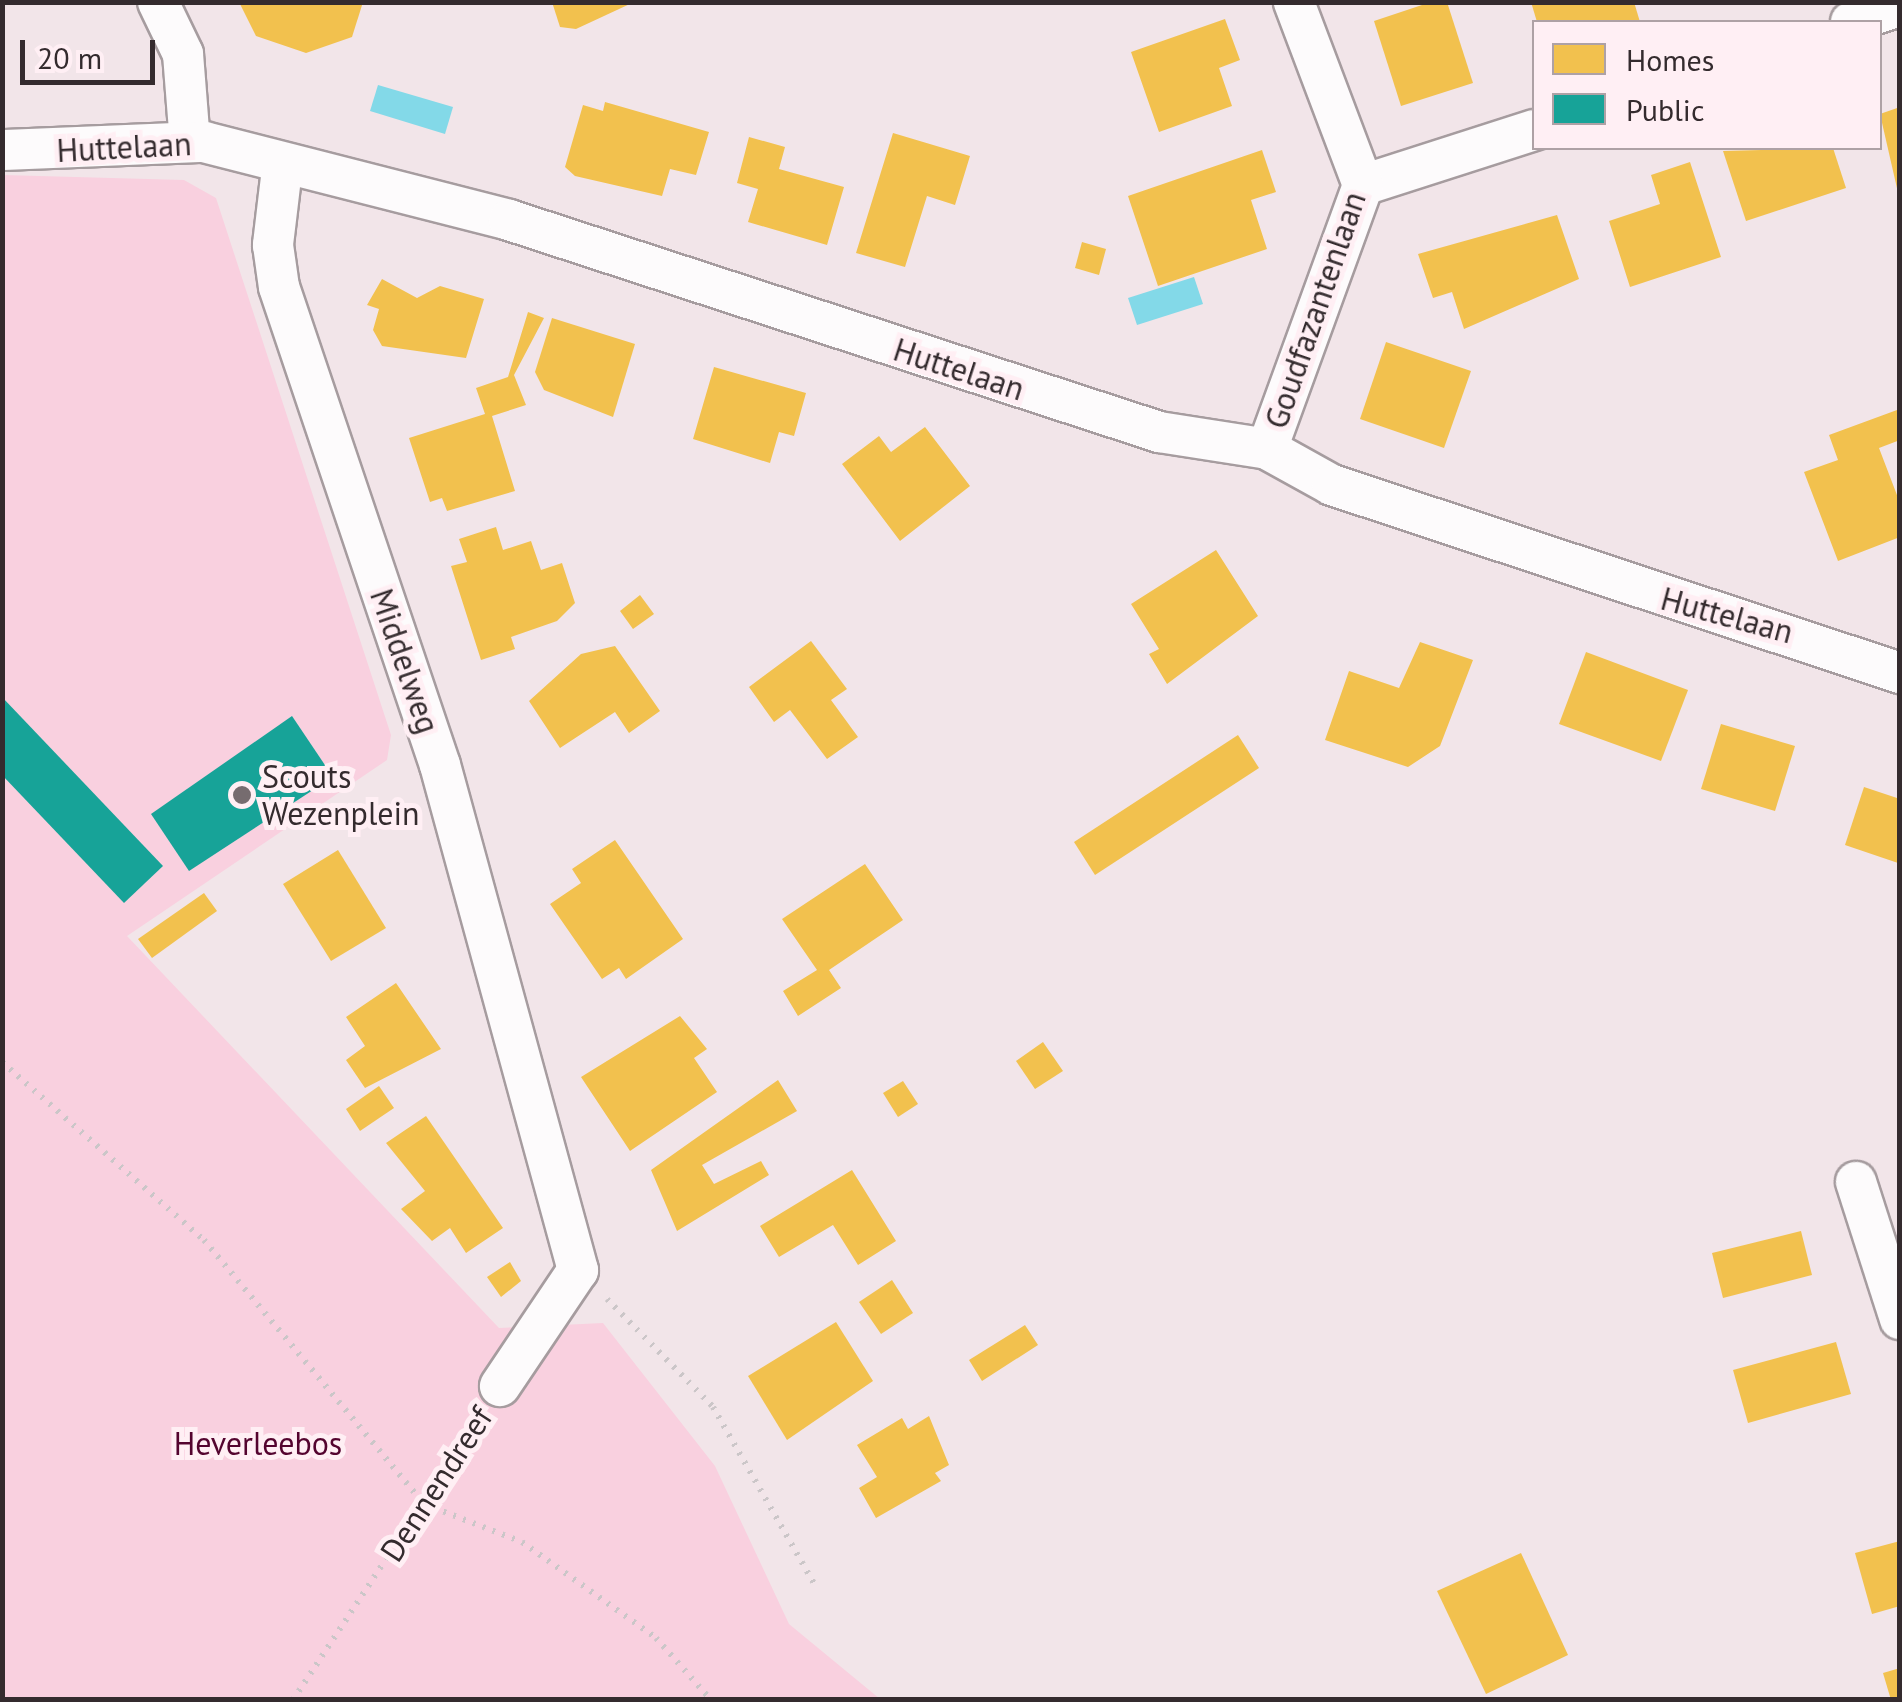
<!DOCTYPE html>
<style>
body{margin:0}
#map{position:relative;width:1902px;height:1702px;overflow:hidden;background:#f2e5e9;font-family:"PT Sans",sans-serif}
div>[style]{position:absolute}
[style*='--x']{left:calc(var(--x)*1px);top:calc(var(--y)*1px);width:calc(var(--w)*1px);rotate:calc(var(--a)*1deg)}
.green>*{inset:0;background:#f9d0df}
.water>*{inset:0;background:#83d9e8}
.homes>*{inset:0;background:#f2c14e}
.public>*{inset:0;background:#17a398}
.path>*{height:6px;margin-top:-3px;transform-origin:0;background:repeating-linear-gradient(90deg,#cbc6c8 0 2.5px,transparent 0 10.5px)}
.roads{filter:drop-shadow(2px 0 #a69c9f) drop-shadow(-2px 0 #a69c9f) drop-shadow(0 2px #a69c9f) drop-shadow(0 -2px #a69c9f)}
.street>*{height:40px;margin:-20px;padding:0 20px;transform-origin:20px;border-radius:20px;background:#fdfbfc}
.dots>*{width:28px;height:28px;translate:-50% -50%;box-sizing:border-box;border:5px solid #ffeff4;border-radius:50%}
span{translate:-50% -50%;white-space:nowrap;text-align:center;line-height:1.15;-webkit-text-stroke:10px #ffeff4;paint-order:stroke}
.street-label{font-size:32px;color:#342b2e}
.poi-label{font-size:32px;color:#342b2e}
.left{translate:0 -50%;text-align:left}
.park-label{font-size:32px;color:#54042f}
.frame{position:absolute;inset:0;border:5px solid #342b2e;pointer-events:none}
.legend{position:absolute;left:1532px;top:20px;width:350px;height:130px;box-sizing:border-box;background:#ffeff4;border:2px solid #aea1a5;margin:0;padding:12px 18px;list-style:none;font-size:30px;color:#342b2e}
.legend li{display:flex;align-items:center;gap:20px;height:50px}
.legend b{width:50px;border:2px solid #aea1a5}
.scale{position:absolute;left:20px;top:40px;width:135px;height:45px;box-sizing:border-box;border:5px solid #342b2e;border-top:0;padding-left:12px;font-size:30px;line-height:35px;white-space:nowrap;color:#342b2e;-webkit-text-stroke:8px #ffeff4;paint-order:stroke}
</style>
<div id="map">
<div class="green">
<div style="clip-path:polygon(3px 175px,184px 180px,216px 198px,391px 735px,387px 760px,127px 936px,499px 1328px,603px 1323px,715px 1466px,789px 1624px,880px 1699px,3px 1700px)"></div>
</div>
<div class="water">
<div style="clip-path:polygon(378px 85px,453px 107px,445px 134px,370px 111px)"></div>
<div style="clip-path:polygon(1194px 277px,1203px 304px,1137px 325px,1128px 298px)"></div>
</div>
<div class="homes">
<div style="clip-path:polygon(239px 2px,363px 2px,352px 37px,306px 53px,256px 36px)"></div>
<div style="clip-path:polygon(552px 2px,632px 2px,632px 3px,576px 29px,560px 27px)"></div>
<div style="clip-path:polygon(1431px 2px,1447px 2px,1473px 83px,1401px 106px,1374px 21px)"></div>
<div style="clip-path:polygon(1531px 2px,1634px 2px,1640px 22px,1537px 22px)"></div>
<div style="clip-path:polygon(1225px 19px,1240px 60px,1219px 68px,1232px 106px,1159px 132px,1131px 52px)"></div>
<div style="clip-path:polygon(605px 102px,709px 132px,696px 175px,670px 169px,662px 196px,575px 176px,565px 167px,583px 105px,603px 111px)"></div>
<div style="clip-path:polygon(1900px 107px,1900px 197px,1899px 197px,1880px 114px)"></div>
<div style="clip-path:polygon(893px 133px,970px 156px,955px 205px,927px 196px,905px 267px,856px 253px)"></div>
<div style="clip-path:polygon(749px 137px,785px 147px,779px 169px,844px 187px,827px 245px,748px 222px,758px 189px,737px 183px)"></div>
<div style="clip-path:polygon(1833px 148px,1846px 188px,1746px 221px,1723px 151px)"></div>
<div style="clip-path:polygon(1262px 150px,1276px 192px,1251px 200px,1267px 249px,1158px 286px,1128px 196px)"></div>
<div style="clip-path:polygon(1690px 162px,1721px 257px,1630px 287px,1609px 221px,1660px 204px,1651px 175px)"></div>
<div style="clip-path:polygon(1557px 215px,1579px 279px,1464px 329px,1452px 292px,1433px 298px,1418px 254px)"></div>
<div style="clip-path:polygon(1082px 242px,1106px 249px,1099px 275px,1075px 268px)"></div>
<div style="clip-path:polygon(382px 279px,417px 298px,440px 286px,484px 299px,466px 358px,382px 346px,373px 330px,379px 309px,367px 305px)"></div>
<div style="clip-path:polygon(528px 312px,544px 318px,514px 375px,526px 405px,492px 416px,515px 491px,447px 511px,442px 498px,430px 502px,409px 438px,485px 414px,476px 388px,508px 377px)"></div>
<div style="clip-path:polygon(552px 318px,635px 344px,613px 417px,544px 390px,535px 372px)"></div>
<div style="clip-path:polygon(1386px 342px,1471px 371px,1444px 448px,1360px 419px)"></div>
<div style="clip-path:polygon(714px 367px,806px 393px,794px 436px,779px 432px,770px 463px,693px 439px)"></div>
<div style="clip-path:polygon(1897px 410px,1900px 440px,1879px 448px,1900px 503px,1900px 537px,1838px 561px,1804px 472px,1838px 460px,1829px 435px)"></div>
<div style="clip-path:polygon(925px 427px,970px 486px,900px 541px,842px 464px,879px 436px,891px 452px)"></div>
<div style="clip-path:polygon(496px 527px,503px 550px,531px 541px,541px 570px,562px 563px,575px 603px,557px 621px,511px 637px,515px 649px,481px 660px,451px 566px,467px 562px,459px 539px)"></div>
<div style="clip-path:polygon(1216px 550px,1258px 616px,1167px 684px,1149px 654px,1159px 649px,1131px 604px)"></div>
<div style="clip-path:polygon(640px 595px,654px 614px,633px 629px,620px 611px)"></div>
<div style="clip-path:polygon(811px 641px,847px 689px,831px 700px,858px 737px,827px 759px,790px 710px,774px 722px,749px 687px)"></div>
<div style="clip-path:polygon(1420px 642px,1473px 660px,1440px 746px,1408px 767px,1325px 740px,1349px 671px,1399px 688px)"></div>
<div style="clip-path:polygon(615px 646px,660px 711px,629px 733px,615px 712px,560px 748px,529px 701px,581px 654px)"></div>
<div style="clip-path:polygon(1586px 652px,1688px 690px,1661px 761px,1559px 724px)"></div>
<div style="clip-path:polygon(1721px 724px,1795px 746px,1775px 811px,1701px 789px)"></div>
<div style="clip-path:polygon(1238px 735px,1259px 768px,1095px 875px,1074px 842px)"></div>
<div style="clip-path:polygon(1864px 787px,1900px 799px,1898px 863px,1845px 845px)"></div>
<div style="clip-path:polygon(615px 840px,683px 939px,626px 979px,619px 968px,602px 979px,550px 904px,581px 883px,572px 869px)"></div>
<div style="clip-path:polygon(338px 850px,386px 928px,331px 961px,283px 884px)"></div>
<div style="clip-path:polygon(865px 864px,903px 920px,829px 970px,841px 988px,798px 1016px,783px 991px,817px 970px,782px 919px)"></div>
<div style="clip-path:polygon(204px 893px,217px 911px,152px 958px,138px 939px)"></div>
<div style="clip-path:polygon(396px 983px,441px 1049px,365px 1088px,346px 1060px,365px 1046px,346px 1017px)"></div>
<div style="clip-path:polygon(680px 1016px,707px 1049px,694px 1058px,717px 1092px,630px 1151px,581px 1077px)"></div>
<div style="clip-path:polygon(1043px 1042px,1063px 1071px,1035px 1089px,1016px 1061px)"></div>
<div style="clip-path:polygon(778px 1080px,797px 1111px,702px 1165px,714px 1184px,761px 1161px,769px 1175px,677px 1231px,651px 1170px)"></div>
<div style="clip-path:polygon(903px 1081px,918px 1104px,898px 1117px,883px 1093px)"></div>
<div style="clip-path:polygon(379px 1086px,394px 1108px,360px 1131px,346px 1109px)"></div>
<div style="clip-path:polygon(426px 1116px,503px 1228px,466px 1253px,450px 1228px,432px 1241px,401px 1209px,425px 1191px,386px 1143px)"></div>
<div style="clip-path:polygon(852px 1170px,896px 1241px,858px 1265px,833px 1225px,779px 1257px,760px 1226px)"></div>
<div style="clip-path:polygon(1801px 1231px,1812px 1275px,1723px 1298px,1712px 1253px)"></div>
<div style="clip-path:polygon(510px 1262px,521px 1281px,501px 1297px,487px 1277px)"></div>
<div style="clip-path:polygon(892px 1280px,913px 1313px,881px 1334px,859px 1302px)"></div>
<div style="clip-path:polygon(836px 1322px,873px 1381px,787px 1440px,748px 1376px)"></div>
<div style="clip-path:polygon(1025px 1325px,1038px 1345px,982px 1381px,969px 1360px)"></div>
<div style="clip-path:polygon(1836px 1342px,1851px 1394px,1748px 1423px,1733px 1370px)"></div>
<div style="clip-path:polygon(929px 1416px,949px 1465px,935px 1473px,941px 1481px,876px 1518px,859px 1488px,877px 1477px,857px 1445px,902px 1418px,908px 1429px)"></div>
<div style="clip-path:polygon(1900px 1541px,1900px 1606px,1872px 1614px,1855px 1553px)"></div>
<div style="clip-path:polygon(1521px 1553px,1568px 1655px,1486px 1694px,1437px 1591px)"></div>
<div style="clip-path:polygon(1900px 1668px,1900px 1700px,1891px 1700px,1883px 1673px)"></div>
</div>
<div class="public">
<div style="clip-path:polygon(2px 697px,163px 866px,124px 903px,2px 775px)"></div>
<div style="clip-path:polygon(292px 716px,333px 777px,189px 871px,151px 814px)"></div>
</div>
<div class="path">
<div style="--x:2;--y:1062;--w:269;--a:41.4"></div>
<div style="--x:204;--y:1240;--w:344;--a:50.2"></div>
<div style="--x:424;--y:1504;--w:105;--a:21.2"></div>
<div style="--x:522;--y:1542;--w:165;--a:35.6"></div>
<div style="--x:656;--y:1638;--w:83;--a:48.4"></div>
<div style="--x:607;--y:1299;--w:151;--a:45.5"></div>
<div style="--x:713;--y:1407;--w:203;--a:60.2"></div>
<div style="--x:293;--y:1700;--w:334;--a:-56.6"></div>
</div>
<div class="roads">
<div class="street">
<div style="--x:158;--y:2;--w:58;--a:64.3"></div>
<div style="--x:183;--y:54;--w:88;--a:85.5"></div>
<div style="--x:1851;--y:22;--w:52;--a:-18.1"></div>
<div style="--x:2;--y:150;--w:202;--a:-2.3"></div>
<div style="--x:204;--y:142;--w:315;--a:14.3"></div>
<div style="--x:509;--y:220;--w:684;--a:18.06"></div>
<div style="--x:1159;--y:432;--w:109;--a:8.9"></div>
<div style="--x:1267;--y:449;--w:74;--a:29"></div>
<div style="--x:1332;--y:485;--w:598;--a:18.31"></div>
<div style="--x:282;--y:169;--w:77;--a:96.8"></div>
<div style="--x:273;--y:245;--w:42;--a:81.9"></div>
<div style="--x:279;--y:287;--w:504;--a:71.39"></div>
<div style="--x:440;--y:765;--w:524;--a:74.72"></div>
<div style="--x:578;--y:1270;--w:140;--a:123.9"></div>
<div style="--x:1363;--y:185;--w:180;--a:-17.8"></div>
<div style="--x:1267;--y:449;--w:281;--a:-70"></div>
<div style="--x:1363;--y:185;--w:196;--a:-110.7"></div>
<div style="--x:1856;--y:1182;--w:144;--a:72.2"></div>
</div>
</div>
<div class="dots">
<div style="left:242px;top:795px;background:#766c6f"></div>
</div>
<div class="street-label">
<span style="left:124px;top:147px;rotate:-3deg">Huttelaan</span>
<span style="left:1315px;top:310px;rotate:-71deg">Goudfazantenlaan</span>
<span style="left:959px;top:369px;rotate:18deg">Huttelaan</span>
<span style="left:1727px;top:615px;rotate:15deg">Huttelaan</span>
<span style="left:405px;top:661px;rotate:71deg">Middelweg</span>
<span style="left:436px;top:1484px;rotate:-57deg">Dennendreef</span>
</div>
<div class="poi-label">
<span class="left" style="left:262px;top:795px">Scouts<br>Wezenplein</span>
</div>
<div class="park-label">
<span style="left:258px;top:1443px">Heverleebos</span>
</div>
<div class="frame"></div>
<ul class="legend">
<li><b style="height:28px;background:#f2c14e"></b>Homes</li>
<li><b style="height:28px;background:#17a398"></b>Public</li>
</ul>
<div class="scale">20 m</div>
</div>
